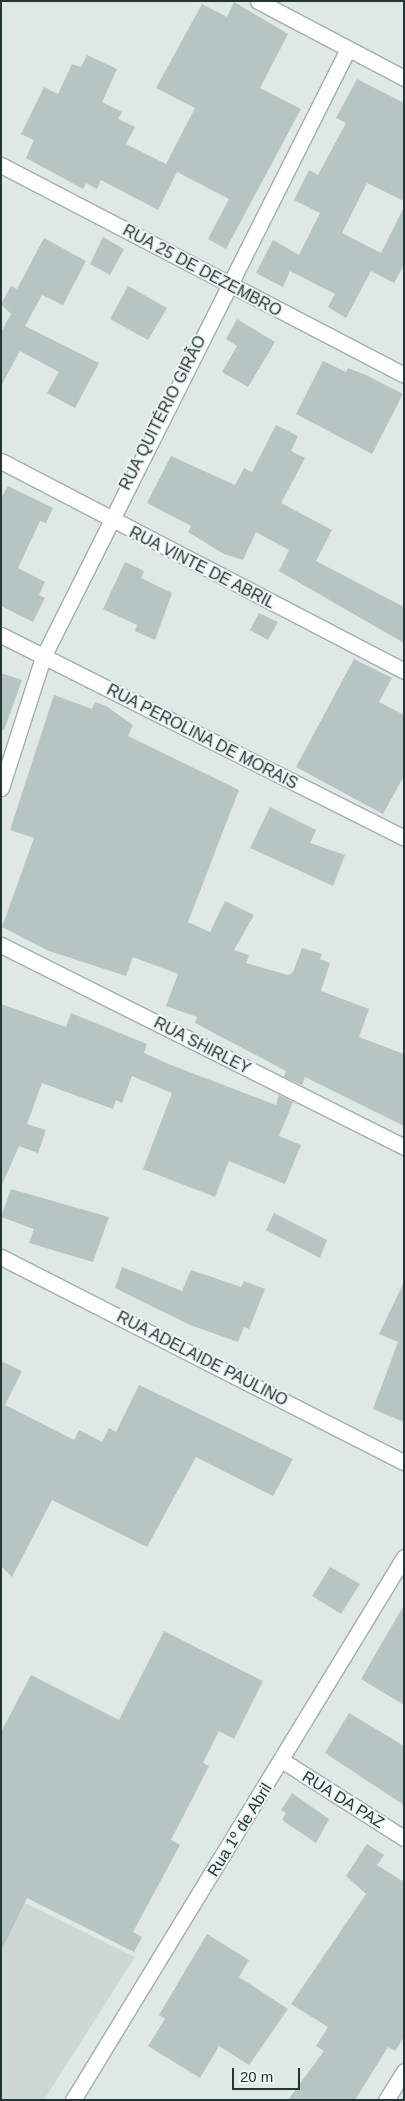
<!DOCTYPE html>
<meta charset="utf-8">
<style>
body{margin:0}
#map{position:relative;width:405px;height:2101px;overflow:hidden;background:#dee8e5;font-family:Arial,sans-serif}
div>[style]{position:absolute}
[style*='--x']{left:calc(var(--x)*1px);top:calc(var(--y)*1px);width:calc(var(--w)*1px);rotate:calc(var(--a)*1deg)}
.built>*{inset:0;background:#cdd8d4}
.building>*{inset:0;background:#b7c5c2}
.roads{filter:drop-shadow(1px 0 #a2afac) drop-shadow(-1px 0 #a2afac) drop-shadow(0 1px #a2afac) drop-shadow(0 -1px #a2afac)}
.minor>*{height:15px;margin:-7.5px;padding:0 7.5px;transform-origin:7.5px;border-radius:7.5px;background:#fff}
span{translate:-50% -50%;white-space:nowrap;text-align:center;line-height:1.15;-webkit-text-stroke:4px #eef5f3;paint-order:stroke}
.street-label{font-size:16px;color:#223634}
.frame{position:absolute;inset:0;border:2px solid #223634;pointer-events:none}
.scale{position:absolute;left:232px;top:2068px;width:68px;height:22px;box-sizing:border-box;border:2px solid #223634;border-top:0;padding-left:6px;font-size:15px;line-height:18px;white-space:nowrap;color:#223634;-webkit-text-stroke:4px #eef5f3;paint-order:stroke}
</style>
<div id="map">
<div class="built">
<div style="clip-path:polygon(1px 1891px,135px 1957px,44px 2100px,1px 2100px)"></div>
</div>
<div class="building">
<div style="clip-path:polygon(234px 2px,288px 34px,260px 88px,301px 109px,226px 249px,208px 239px,229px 199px,177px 172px,158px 210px,101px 180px,97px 189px,86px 183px,83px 189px,26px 158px,34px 140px,21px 134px,44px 87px,58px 94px,72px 64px,81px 67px,87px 55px,117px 69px,102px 102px,122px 112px,118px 119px,135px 127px,126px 144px,166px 164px,195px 108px,156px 88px,202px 4px,227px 17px)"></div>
<div style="clip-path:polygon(357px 79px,404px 103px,404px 201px,367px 183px,342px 233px,381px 253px,404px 207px,404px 265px,394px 283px,371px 271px,346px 318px,328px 307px,335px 294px,290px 271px,283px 287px,256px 273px,273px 240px,299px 255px,320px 213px,294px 200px,309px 170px,318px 175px,346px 123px,336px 118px)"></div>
<div style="clip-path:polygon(103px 237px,124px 249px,110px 275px,90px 264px)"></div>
<div style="clip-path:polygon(44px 238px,86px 261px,63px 305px,42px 295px,25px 326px,99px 363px,75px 408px,47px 393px,59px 372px,20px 351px,1px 386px,1px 332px,11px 314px,1px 304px,11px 286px,17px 289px)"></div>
<div style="clip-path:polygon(128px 286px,167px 308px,148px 340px,110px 319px)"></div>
<div style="clip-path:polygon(237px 319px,275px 342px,248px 387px,222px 372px,237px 346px,226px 339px)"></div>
<div style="clip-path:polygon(323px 361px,346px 372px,348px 368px,366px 375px,403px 394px,372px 454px,296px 414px)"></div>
<div style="clip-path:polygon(276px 425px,298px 436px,291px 451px,305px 458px,281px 503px,332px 530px,316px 561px,404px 607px,404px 643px,279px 571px,289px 550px,256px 532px,243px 560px,224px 554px,188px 532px,191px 526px,147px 503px,171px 456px,235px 485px,244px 468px,252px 472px)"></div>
<div style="clip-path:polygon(8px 486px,53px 508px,46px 523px,40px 521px,18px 568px,45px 582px,39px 595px,45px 598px,33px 622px,1px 606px,1px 498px)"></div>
<div style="clip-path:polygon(125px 562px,144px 571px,141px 578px,172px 593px,155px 640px,135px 631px,137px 625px,103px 609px)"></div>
<div style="clip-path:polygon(259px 613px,278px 622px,268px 640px,250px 630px)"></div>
<div style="clip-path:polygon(354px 659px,392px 678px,379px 702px,404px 715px,404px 776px,383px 814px,296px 767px)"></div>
<div style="clip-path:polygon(1px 673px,22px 680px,4px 730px,1px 730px)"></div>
<div style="clip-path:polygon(54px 695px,92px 709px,95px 702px,106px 706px,133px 725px,128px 736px,239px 790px,188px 922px,210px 932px,225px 901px,254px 915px,234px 950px,249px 955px,246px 963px,288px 975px,293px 972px,302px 948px,322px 954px,320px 959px,330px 963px,321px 991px,369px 1009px,359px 1037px,404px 1054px,404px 1126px,305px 1077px,302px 1085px,284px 1077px,286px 1071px,195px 1023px,197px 1017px,166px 1006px,178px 974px,133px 957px,126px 976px,49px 951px,2px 927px,34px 838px,10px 830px)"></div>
<div style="clip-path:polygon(270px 807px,316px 830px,310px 843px,345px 855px,333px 886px,250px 848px)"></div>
<div style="clip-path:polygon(1px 1004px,66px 1027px,71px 1013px,147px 1044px,144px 1053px,171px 1065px,276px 1105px,279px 1095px,293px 1102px,279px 1136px,301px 1145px,285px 1184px,229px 1161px,215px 1197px,143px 1169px,172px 1093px,132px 1076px,122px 1103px,116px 1100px,113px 1109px,42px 1083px,27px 1124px,46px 1130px,38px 1153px,19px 1146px,1px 1187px)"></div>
<div style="clip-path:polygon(11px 1189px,109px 1217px,93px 1262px,29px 1243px,34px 1229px,1px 1217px)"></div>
<div style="clip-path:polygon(274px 1213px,327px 1240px,320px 1258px,266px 1230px)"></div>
<div style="clip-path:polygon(122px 1267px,182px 1291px,191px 1270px,241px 1287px,244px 1281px,265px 1289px,249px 1329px,244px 1327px,238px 1342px,190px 1325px,115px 1288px)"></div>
<div style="clip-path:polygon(404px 1282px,404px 1422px,373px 1409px,398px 1342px,379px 1334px)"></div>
<div style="clip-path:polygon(1px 1361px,22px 1371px,5px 1405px,74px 1440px,79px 1430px,102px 1442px,109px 1428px,116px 1432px,139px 1385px,293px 1459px,273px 1496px,196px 1457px,147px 1547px,52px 1500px,12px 1577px,1px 1566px)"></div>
<div style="clip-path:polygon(330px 1567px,360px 1584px,341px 1614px,312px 1596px)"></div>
<div style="clip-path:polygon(404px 1605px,404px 1705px,361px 1679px)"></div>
<div style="clip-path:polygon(164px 1631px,263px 1681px,234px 1739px,219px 1731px,203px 1763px,209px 1766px,171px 1840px,180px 1845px,133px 1932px,142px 1937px,134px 1952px,27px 1898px,1px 1951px,1px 1732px,31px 1675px,119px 1720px)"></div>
<div style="clip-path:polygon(349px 1713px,404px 1746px,404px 1805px,325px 1753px)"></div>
<div style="clip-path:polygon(292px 1793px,329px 1819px,316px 1843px,282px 1820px,286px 1813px,281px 1810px)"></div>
<div style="clip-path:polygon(367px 1844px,384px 1855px,377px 1865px,404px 1882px,404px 2037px,395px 2051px,388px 2047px,355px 2100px,288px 2100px,324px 2051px,316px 2046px,328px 2027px,291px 2004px,366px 1894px,346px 1876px)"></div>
<div style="clip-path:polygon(207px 1934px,249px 1960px,239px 1977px,288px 2009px,249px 2065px,219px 2046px,200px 2078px,148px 2046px,165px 2019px,159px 2015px)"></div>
</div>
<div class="roads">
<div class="minor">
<div style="--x:258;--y:1;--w:165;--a:27.8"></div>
<div style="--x:1;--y:165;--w:454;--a:27.5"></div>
<div style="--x:1;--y:461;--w:454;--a:27.5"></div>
<div style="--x:1;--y:635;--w:451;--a:26.7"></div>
<div style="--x:1;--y:788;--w:138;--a:-72.2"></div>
<div style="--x:43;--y:657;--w:680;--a:-63.36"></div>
<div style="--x:1;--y:945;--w:451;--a:26.6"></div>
<div style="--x:1;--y:1257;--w:452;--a:27"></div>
<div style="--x:283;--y:1761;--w:143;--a:32.5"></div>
<div style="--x:73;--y:2100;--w:636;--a:-58.63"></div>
<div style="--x:386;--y:2100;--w:34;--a:-58"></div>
</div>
</div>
<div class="street-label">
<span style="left:202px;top:271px;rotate:28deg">RUA 25 DE DEZEMBRO</span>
<span style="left:163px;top:413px;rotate:-63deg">RUA QUITÉRIO GIRÃO</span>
<span style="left:202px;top:568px;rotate:27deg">RUA VINTE DE ABRIL</span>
<span style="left:202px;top:737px;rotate:27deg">RUA PEROLINA DE MORAIS</span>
<span style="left:202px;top:1046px;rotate:27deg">RUA SHIRLEY</span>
<span style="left:202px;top:1359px;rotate:27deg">RUA ADELAIDE PAULINO</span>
<span style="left:343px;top:1800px;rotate:32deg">RUA DA PAZ</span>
<span style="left:240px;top:1830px;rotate:-58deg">Rua 1º de Abril</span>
</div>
<div class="frame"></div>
<div class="scale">20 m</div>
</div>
